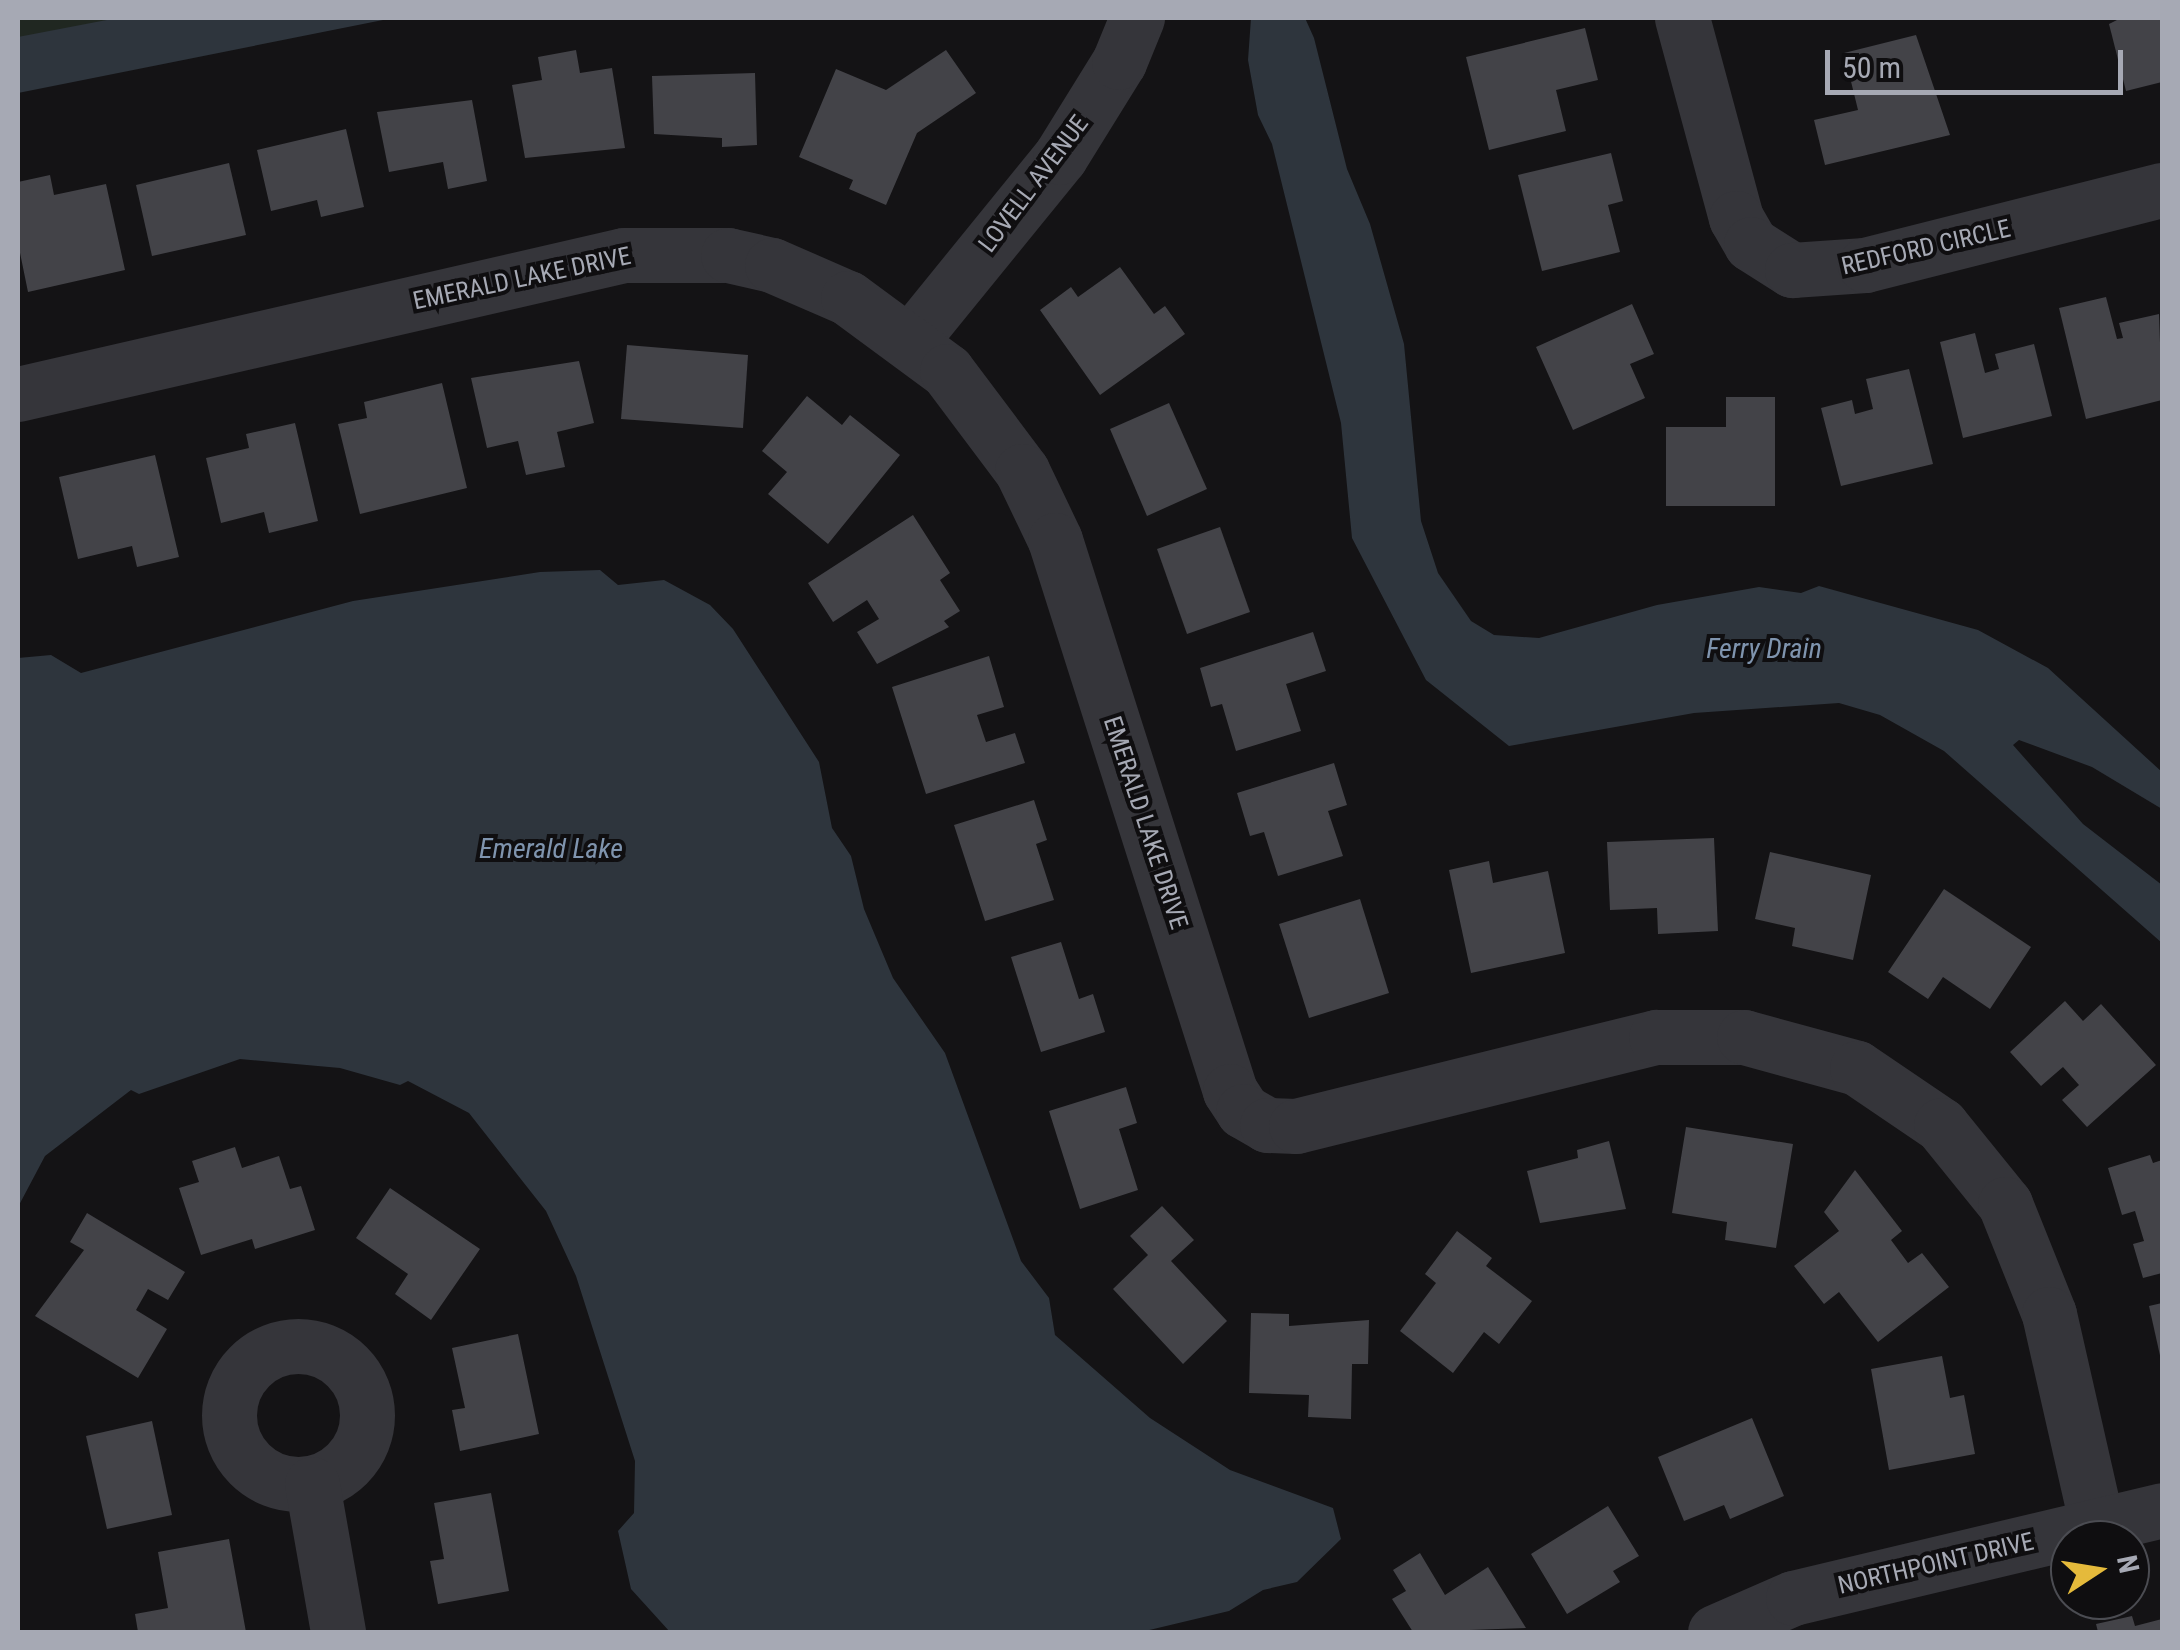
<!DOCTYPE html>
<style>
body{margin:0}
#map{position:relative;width:2180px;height:1650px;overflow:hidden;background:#141315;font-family:"Roboto Condensed",sans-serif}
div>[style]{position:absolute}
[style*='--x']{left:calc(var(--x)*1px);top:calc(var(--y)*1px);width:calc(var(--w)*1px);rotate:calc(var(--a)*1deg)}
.green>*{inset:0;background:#202721}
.water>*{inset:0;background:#2e353d}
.building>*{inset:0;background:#434348}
.minor>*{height:55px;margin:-27.5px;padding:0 27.5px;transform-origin:27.5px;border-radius:27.5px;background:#35353a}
.minor>.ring{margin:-27.5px;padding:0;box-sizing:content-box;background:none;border:55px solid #35353a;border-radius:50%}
span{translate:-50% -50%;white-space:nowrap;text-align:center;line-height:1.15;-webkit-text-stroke:8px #0f0e10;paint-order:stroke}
.street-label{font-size:25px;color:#a6a9b4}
.water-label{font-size:28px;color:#7f94ae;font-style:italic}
.frame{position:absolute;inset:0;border:20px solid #a6a9b4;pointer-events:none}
.north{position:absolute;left:2050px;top:1520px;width:100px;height:100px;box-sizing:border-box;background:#0f0e10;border:2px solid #4b4c52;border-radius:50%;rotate:78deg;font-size:28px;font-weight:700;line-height:40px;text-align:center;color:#a6a9b4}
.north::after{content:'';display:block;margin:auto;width:35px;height:45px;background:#e5ba3b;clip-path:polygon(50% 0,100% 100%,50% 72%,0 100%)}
.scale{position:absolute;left:1825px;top:50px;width:298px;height:45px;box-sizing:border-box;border:5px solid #a6a9b4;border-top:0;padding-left:12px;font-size:30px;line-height:35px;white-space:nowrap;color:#a6a9b4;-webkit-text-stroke:8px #0f0e10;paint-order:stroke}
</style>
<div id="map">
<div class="green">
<div style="clip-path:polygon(18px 18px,117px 18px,18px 41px)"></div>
</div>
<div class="water">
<div style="clip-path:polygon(117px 18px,393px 18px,18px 93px,18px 37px)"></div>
<div style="clip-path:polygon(1251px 18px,1305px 18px,1314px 38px,1347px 169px,1370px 224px,1404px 344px,1421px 521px,1438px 573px,1471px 621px,1494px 635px,1539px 638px,1657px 605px,1759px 587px,1801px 593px,1819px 586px,1978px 630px,2048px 668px,2162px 772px,2162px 809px,2092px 767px,2019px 740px,2013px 745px,2083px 824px,2162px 885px,2162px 943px,1944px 751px,1880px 715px,1839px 703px,1694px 713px,1509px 746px,1426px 680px,1352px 538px,1341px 423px,1272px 144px,1258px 115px,1248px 60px)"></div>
<div style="clip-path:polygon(600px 570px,618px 585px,664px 580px,710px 605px,733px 629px,819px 762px,832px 828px,851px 856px,864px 909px,893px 978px,945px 1053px,1021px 1261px,1049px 1298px,1055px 1335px,1150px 1418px,1230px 1470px,1333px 1508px,1341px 1539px,1297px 1582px,1263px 1590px,1229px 1611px,1141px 1632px,670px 1632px,631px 1589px,618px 1531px,634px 1513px,635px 1461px,576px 1276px,546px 1211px,469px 1113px,408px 1081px,400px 1085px,340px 1068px,240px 1059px,139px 1094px,131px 1090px,45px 1156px,18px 1207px,18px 658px,51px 655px,81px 673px,353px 601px,540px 572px)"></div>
</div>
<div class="building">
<div style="clip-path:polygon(2121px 18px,2162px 18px,2162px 82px,2126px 91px,2109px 24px)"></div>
<div style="clip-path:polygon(1585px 28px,1598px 80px,1556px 90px,1566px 131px,1489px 150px,1466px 57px)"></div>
<div style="clip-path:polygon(1916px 35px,1950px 135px,1825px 165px,1814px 120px,1858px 110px,1844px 53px)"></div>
<div style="clip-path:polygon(576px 50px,580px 73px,612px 68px,625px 148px,525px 158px,512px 85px,542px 80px,538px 57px)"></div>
<div style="clip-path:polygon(946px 50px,976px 93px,917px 133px,886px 205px,849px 189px,853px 180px,799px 157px,836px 69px,886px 90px)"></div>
<div style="clip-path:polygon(755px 73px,757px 145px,722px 147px,722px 138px,654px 134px,652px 76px)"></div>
<div style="clip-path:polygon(472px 100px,487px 181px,448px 189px,443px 162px,389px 172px,377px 112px)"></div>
<div style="clip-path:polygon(346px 129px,364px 207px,321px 217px,317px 200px,271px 211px,257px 150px)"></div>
<div style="clip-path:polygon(1611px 153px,1623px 201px,1608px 205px,1620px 252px,1542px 271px,1518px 175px)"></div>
<div style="clip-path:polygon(229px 163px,246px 235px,152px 256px,136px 185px)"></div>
<div style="clip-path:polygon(50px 175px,54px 195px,106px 184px,125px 270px,28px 292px,18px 243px,18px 182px)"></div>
<div style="clip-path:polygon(1120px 267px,1154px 314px,1165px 306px,1185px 334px,1100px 395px,1040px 310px,1071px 287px,1078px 297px)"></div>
<div style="clip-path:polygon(2106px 297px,2117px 339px,2123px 338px,2119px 323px,2159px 314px,2162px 400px,2086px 419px,2059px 308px)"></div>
<div style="clip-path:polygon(1632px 304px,1654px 354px,1630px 364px,1645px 398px,1573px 430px,1536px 347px)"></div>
<div style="clip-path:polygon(1975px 333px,1985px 373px,1999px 369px,1995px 354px,2034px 344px,2052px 416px,1963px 438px,1940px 342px)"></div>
<div style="clip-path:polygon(627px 345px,748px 355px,743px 428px,621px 419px)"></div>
<div style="clip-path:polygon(579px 361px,594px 423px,557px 432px,565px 467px,526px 475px,518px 441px,487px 448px,471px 378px)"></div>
<div style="clip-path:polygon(1909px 369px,1933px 464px,1841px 486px,1821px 408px,1852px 400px,1855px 414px,1873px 409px,1866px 379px)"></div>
<div style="clip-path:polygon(442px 383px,467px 488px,360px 514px,338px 424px,367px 418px,364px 402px)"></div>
<div style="clip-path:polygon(807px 396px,842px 425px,850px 415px,900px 455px,828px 544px,768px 494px,787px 472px,762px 451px)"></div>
<div style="clip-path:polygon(1726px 397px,1775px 397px,1775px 506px,1666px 506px,1666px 427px,1726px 427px)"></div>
<div style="clip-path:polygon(1169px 403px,1207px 489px,1147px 516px,1110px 429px)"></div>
<div style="clip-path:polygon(295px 423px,318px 521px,269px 533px,264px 512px,221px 523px,206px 458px,249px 448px,246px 434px)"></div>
<div style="clip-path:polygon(155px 455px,179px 557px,137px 567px,132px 546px,78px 559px,59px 477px)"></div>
<div style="clip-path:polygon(913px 515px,950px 573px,940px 580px,960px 611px,944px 621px,949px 627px,877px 664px,857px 632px,879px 619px,867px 600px,833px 622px,808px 583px)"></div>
<div style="clip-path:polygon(1220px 527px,1250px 612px,1187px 634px,1157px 549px)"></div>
<div style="clip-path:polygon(1313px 632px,1326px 671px,1286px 684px,1301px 731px,1236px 751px,1222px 704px,1211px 707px,1200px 668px)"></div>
<div style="clip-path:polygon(989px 656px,1004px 707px,977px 715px,986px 742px,1015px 733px,1025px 763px,926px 794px,892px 687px)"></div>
<div style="clip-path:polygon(1334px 763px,1347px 805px,1328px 811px,1343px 856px,1278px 876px,1264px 832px,1250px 836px,1237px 793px)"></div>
<div style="clip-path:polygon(1034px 800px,1047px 840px,1036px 844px,1054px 900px,985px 921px,954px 825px)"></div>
<div style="clip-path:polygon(1714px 838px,1718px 931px,1658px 934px,1657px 908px,1610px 910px,1607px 842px)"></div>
<div style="clip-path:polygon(1770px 852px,1871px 875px,1853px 960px,1792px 946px,1795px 928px,1755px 919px)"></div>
<div style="clip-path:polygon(1489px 861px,1493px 883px,1548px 871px,1565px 953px,1471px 973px,1449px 870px)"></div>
<div style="clip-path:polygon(1944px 889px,2031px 947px,1990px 1009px,1943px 977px,1928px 999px,1888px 972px)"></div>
<div style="clip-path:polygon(1360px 899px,1389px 993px,1309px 1018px,1279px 924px)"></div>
<div style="clip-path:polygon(1061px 942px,1079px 999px,1093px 994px,1105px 1032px,1041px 1052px,1011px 957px)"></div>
<div style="clip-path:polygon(2065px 1001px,2083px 1021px,2101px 1004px,2156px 1065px,2087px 1127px,2062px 1100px,2079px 1085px,2063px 1067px,2041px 1086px,2010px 1052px)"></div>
<div style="clip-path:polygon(1126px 1087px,1137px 1123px,1119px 1129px,1138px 1190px,1080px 1209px,1049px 1111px)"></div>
<div style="clip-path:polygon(1686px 1127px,1793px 1144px,1776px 1248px,1725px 1240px,1727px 1222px,1672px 1213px)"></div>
<div style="clip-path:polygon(1609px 1141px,1626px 1209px,1540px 1223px,1527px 1171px,1578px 1158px,1577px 1150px)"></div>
<div style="clip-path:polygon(235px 1147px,242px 1168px,279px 1156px,290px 1189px,301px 1186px,315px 1230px,255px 1249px,252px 1239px,201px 1255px,179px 1188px,199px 1182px,192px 1161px)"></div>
<div style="clip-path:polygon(2150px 1155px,2153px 1163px,2162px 1160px,2162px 1273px,2143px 1278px,2133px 1244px,2144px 1241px,2135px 1211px,2122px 1215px,2108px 1168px)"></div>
<div style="clip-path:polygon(1855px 1170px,1902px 1231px,1891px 1240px,1908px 1263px,1922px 1253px,1949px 1287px,1878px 1342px,1839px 1292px,1824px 1304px,1794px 1266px,1839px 1231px,1824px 1212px)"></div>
<div style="clip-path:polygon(390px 1188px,480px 1249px,431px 1320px,395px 1294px,408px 1274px,356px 1238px)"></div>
<div style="clip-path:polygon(1162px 1206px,1194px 1240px,1171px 1261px,1227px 1321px,1183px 1364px,1113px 1289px,1148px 1255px,1130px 1236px)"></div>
<div style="clip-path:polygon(87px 1213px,185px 1272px,168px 1300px,148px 1289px,136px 1310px,167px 1329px,138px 1378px,35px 1316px,84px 1250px,70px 1242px)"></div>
<div style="clip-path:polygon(1457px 1231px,1492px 1258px,1486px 1266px,1532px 1301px,1499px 1344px,1484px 1332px,1453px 1373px,1400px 1331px,1436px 1283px,1425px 1274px)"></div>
<div style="clip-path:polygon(2162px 1303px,2162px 1360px,2161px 1360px,2149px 1306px)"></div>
<div style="clip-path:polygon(1251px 1313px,1289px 1314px,1289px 1326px,1369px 1320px,1368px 1364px,1352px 1364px,1351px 1419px,1308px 1417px,1309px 1395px,1249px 1393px)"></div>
<div style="clip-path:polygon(518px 1334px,539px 1434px,460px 1451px,452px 1410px,465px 1408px,452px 1348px)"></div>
<div style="clip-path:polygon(1942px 1356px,1950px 1398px,1964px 1395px,1975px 1454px,1889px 1470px,1871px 1369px)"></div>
<div style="clip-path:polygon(1752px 1418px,1784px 1496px,1730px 1519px,1724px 1505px,1684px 1521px,1658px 1457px)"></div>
<div style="clip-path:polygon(152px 1421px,172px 1515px,107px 1529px,86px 1436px)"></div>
<div style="clip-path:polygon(491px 1493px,509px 1591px,438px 1604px,430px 1561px,444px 1559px,434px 1503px)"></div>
<div style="clip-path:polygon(1608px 1506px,1639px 1556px,1613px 1571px,1620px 1582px,1567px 1614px,1531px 1554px)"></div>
<div style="clip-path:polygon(229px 1539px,246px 1632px,138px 1632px,135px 1614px,168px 1608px,158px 1552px)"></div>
<div style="clip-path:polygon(1420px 1553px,1445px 1595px,1488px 1567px,1526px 1628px,1413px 1632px,1392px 1599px,1406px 1591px,1393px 1570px)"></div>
<div style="clip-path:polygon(2132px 1616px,2135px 1626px,2162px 1619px,2162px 1632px,2098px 1632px,2096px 1624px)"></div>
</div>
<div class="minor">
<div style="--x:1682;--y:18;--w:207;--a:74.9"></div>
<div style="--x:1736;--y:218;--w:30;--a:60"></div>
<div style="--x:1751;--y:244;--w:49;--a:32.4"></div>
<div style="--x:1792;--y:270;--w:73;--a:-3.9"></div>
<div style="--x:1865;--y:265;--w:306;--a:-14.2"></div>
<div style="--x:912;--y:339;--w:235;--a:-50.9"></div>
<div style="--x:1060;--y:157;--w:112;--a:-58.2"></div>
<div style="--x:1119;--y:62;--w:48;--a:-67.8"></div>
<div style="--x:18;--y:394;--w:622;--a:-12.92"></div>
<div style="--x:624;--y:255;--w:104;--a:0"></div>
<div style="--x:728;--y:255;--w:45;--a:12.8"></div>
<div style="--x:772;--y:265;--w:83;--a:23.5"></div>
<div style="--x:848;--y:298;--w:123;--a:36.4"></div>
<div style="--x:947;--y:371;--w:125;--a:53.1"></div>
<div style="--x:1022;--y:471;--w:76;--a:64.4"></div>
<div style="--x:1055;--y:540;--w:578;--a:72.38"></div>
<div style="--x:1230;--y:1091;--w:24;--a:57"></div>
<div style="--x:1243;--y:1111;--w:28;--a:30"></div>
<div style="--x:1267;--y:1125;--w:29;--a:2"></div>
<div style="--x:1296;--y:1126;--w:371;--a:-13.9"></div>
<div style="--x:1656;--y:1037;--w:88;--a:0"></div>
<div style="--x:1744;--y:1037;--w:117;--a:15.3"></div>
<div style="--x:1857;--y:1068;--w:102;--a:34.2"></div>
<div style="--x:1941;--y:1125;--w:102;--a:51"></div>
<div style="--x:2005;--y:1204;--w:118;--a:68.2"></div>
<div style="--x:2049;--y:1314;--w:216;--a:77.2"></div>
<div class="ring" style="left:229px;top:1346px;width:83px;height:83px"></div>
<div style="--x:312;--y:1484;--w:150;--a:80"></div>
<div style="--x:1715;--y:1632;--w:85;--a:-23.6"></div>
<div style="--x:1793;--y:1598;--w:379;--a:-13.4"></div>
</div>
<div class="street-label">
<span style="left:1034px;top:184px;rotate:-53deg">LOVELL AVENUE</span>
<span style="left:1926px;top:248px;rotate:-13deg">REDFORD CIRCLE</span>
<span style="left:522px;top:279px;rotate:-12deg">EMERALD LAKE DRIVE</span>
<span style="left:1145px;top:823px;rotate:72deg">EMERALD LAKE DRIVE</span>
<span style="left:1936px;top:1564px;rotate:-13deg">NORTHPOINT DRIVE</span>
</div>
<div class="water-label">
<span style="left:1764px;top:649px">Ferry Drain</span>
<span style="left:551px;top:849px">Emerald Lake</span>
</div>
<div class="frame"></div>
<div class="north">N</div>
<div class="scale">50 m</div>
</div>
